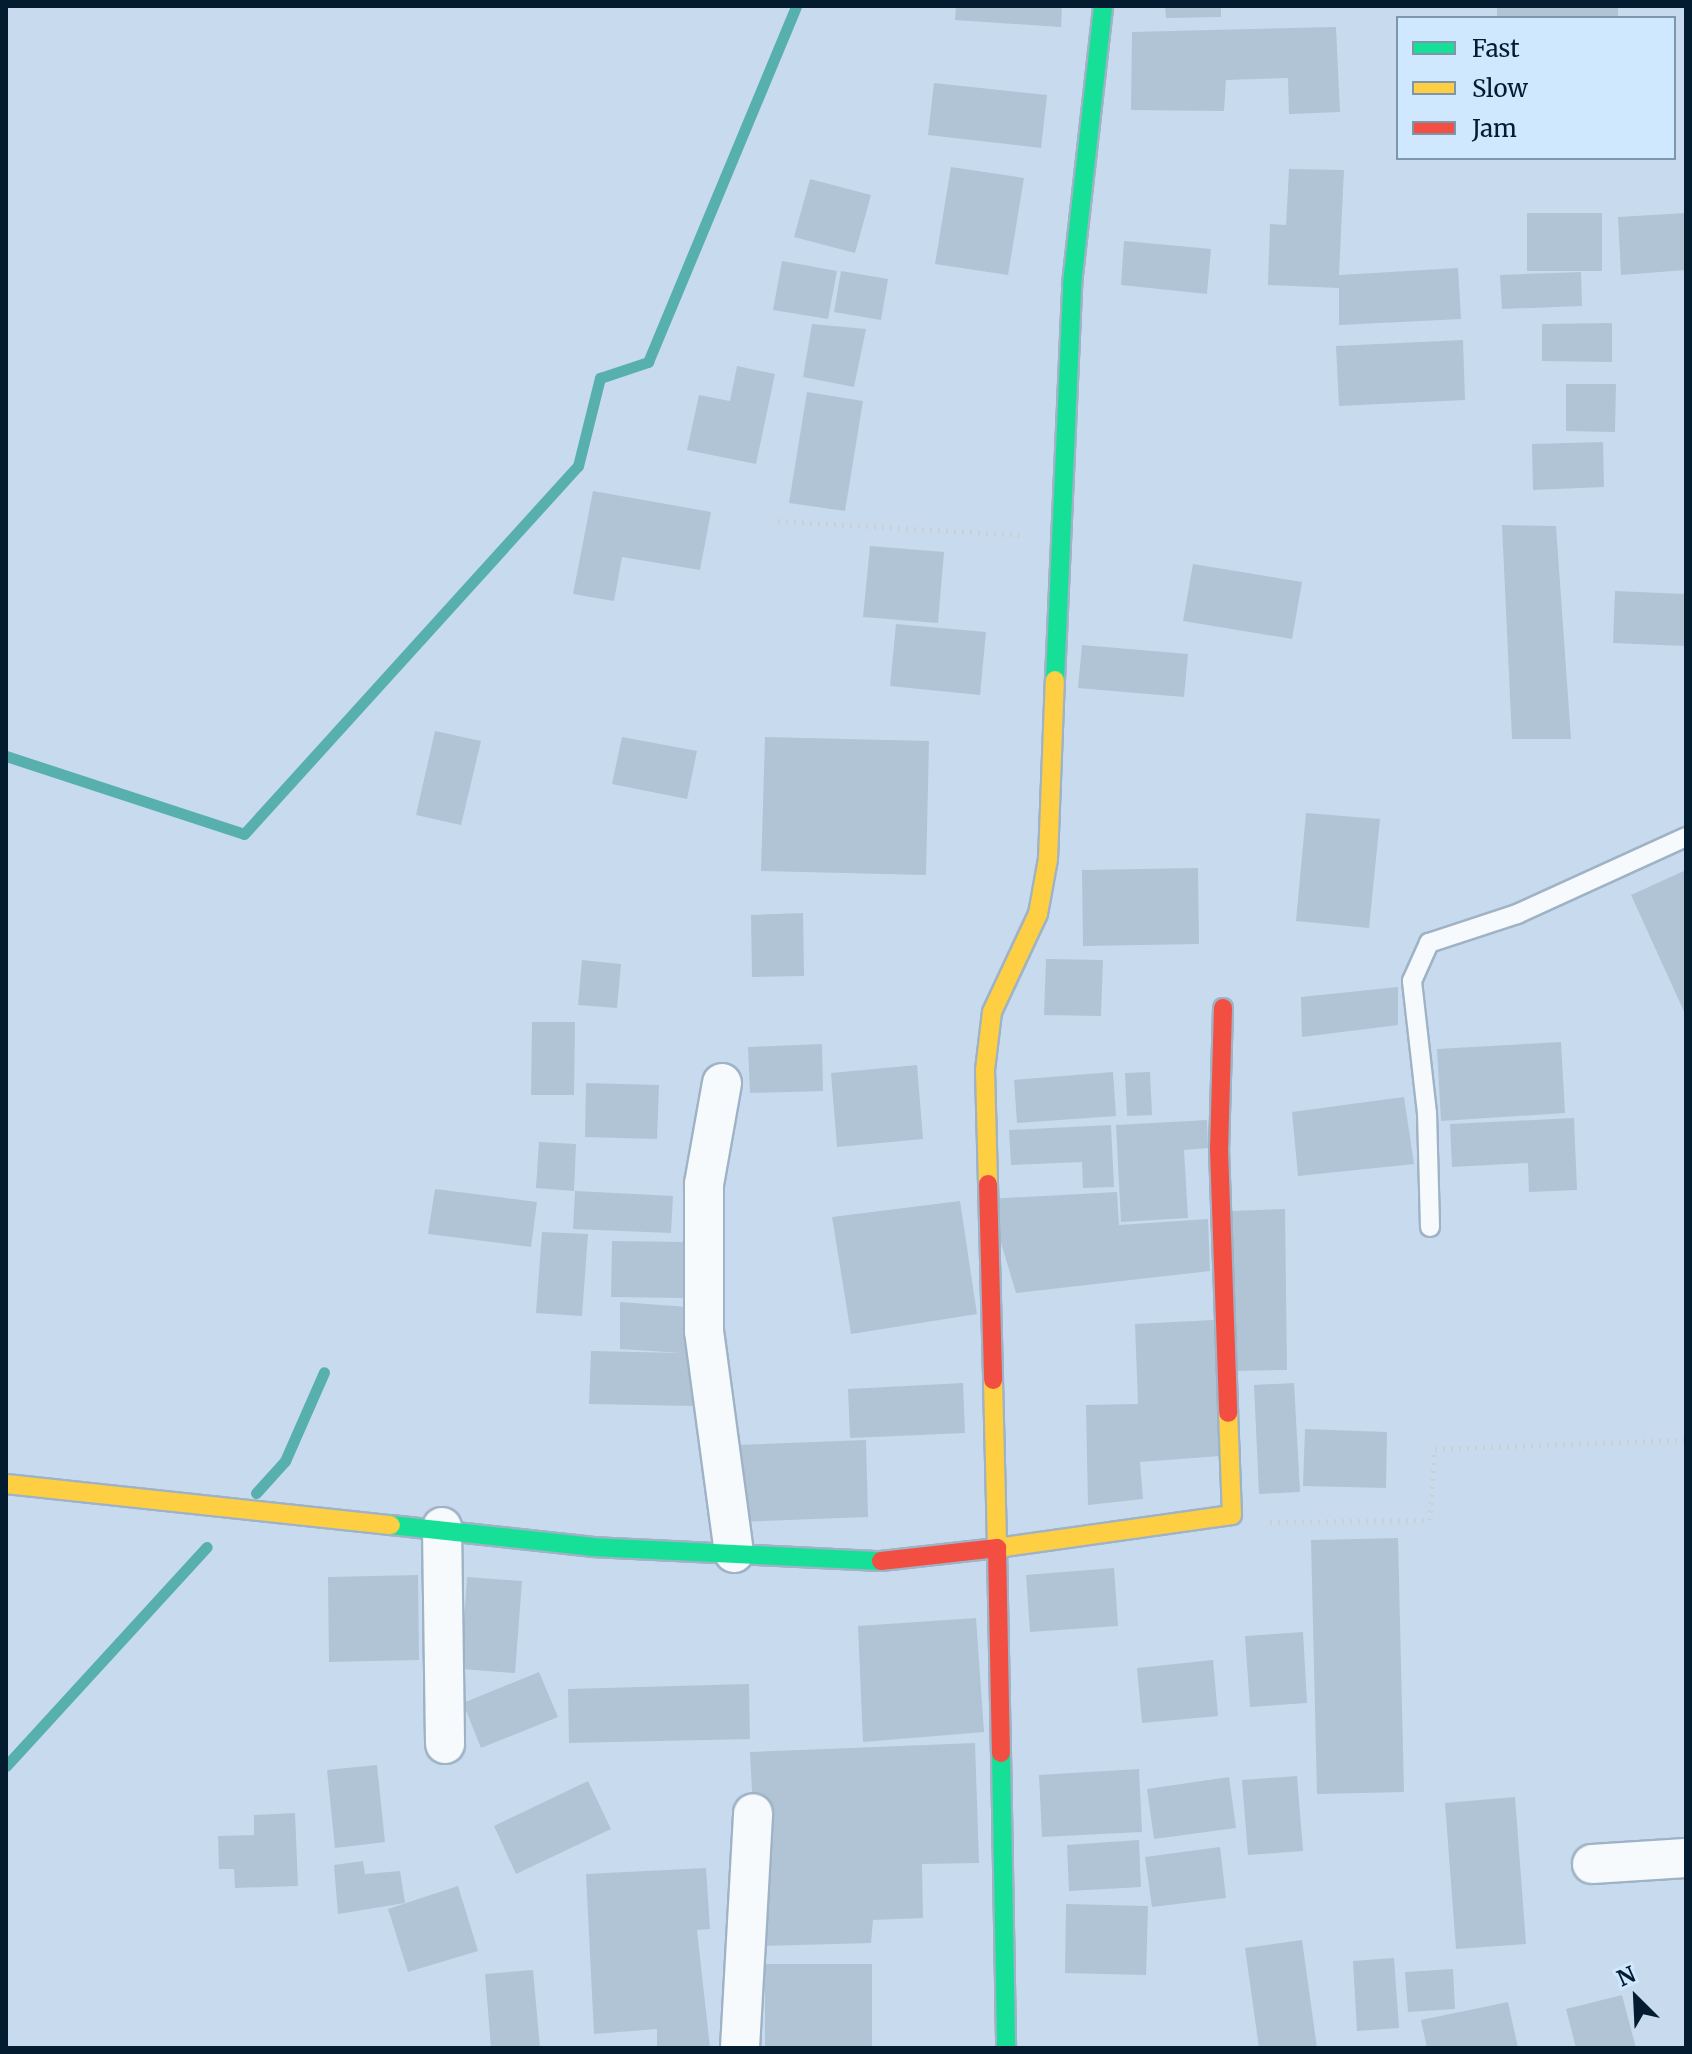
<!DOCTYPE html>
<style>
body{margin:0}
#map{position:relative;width:1692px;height:2054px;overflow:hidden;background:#c8dbee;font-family:Merriweather,serif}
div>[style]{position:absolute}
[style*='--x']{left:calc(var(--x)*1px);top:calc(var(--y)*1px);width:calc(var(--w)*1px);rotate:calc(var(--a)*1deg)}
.stream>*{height:11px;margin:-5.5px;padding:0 5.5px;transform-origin:5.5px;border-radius:5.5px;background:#57b0ae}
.building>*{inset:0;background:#b0c4d6}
.path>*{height:5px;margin-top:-2.5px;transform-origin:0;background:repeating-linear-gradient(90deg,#c9d0d6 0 2px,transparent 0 8px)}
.roads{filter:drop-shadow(2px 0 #9fb3c6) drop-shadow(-2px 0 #9fb3c6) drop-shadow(0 2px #9fb3c6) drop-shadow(0 -2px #9fb3c6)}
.lane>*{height:18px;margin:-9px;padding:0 9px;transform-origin:9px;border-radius:9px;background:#f7fafc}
.street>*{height:38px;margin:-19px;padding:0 19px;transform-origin:19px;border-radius:19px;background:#f7fafc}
.fast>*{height:18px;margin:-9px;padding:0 9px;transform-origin:9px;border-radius:9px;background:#16e098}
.slow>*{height:18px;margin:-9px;padding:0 9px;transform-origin:9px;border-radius:9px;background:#ffcf43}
.jam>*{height:18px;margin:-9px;padding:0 9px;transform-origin:9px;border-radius:9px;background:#f24e42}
span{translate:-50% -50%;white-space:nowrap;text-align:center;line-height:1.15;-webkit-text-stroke:6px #d0e8fe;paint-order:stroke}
.frame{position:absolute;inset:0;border:8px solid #041c30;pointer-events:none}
.legend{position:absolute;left:1396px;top:16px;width:280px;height:144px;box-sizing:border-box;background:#d0e8fe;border:2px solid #7e96ac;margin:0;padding:10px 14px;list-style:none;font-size:24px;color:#041c30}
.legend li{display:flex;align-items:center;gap:16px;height:40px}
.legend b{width:40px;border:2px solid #7e96ac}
.north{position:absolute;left:1596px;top:1958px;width:80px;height:80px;-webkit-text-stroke:6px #d0e8fe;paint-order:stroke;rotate:336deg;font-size:22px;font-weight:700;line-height:32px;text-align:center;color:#041c30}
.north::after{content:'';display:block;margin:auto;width:28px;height:36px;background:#041c30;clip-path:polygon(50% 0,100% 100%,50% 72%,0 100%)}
</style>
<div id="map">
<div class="stream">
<div style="--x:6;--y:756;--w:250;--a:18.1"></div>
<div style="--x:244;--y:834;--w:497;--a:-47.8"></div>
<div style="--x:578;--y:466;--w:91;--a:-76"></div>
<div style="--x:600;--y:378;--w:51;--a:-18.4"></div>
<div style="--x:648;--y:362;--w:386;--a:-67.4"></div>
<div style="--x:256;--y:1493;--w:43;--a:-47.8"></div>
<div style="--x:285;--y:1461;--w:97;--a:-66.3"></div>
<div style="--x:6;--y:1766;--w:297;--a:-47.5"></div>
</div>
<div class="building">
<div style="clip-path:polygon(956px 6px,1062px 6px,1061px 27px,955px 20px)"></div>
<div style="clip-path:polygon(1165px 6px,1221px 6px,1221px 17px,1166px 18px)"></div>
<div style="clip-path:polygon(1497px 6px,1618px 6px,1618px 18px,1497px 18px)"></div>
<div style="clip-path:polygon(1336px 27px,1340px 112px,1289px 114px,1288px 78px,1226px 80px,1224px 111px,1131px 110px,1132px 32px)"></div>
<div style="clip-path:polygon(934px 83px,1047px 95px,1041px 148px,928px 135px)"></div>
<div style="clip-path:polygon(951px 167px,1024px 178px,1008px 275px,935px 264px)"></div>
<div style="clip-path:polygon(1289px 169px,1344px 170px,1339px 275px,1458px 268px,1461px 319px,1339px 325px,1339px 288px,1268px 285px,1270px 224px,1286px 225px)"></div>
<div style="clip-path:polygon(810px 179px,871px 195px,855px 253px,794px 237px)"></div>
<div style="clip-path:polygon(1527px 213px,1602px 213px,1602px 271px,1527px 271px)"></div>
<div style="clip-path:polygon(1686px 213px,1686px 270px,1621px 275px,1618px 217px)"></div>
<div style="clip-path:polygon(1124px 241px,1211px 249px,1207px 294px,1121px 285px)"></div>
<div style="clip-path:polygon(782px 261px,837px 271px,828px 319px,773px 310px)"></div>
<div style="clip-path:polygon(841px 271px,888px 279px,881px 320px,834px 312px)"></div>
<div style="clip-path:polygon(1581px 272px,1582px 306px,1502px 309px,1500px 275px)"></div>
<div style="clip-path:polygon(1612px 323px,1612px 362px,1542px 361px,1542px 324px)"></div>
<div style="clip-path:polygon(812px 324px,866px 329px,854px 387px,803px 377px)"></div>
<div style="clip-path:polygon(1463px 340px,1465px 400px,1339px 406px,1336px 346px)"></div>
<div style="clip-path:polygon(737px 366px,775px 374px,756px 464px,687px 450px,699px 395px,730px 401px)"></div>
<div style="clip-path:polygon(1566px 384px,1616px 384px,1615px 432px,1566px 431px)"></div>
<div style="clip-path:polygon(807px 392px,863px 401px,845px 511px,789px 503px)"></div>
<div style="clip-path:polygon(1603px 442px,1604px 487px,1533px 490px,1532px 444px)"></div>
<div style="clip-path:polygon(593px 491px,711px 512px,700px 570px,622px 557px,614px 601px,573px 594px)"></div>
<div style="clip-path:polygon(1502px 525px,1556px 526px,1571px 739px,1512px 739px)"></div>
<div style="clip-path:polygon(870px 546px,944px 552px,938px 623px,863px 617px)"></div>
<div style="clip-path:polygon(1193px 564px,1302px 582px,1292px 639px,1183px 621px)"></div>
<div style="clip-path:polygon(1615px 591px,1686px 594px,1686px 646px,1613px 643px)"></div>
<div style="clip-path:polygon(896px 624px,986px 632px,980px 695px,890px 686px)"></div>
<div style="clip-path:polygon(1082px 645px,1188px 654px,1184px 697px,1078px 688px)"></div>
<div style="clip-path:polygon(435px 731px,481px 741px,461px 825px,416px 815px)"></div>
<div style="clip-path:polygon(622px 737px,697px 751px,687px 799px,612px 784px)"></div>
<div style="clip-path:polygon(765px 737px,929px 741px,926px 875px,761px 871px)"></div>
<div style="clip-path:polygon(1306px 813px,1380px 819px,1369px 928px,1296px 921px)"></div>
<div style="clip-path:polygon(1198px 868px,1199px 944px,1083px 946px,1082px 870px)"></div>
<div style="clip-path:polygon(1686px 870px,1686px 1016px,1631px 895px)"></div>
<div style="clip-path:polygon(803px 913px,804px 976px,752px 977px,751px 915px)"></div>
<div style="clip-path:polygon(1046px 959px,1103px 960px,1101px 1016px,1044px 1015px)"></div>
<div style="clip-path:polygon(582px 960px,621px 964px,617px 1008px,578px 1005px)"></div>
<div style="clip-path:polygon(1398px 987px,1398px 1025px,1302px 1037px,1301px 997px)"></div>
<div style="clip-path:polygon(532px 1022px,575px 1022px,574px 1095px,531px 1095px)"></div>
<div style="clip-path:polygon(1561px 1042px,1565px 1113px,1441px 1121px,1437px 1049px)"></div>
<div style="clip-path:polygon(822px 1044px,823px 1091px,750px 1093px,748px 1047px)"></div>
<div style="clip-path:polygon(917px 1065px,923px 1139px,837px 1147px,831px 1073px)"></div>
<div style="clip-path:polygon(1113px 1072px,1116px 1116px,1017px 1123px,1014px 1080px)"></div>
<div style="clip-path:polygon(1150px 1072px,1152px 1115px,1127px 1116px,1125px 1073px)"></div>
<div style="clip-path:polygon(586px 1083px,659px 1085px,657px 1139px,585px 1137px)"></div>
<div style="clip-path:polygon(1404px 1097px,1414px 1164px,1298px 1176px,1292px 1112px)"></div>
<div style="clip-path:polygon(1574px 1118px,1577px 1190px,1529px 1192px,1528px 1163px,1452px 1167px,1450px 1124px)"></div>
<div style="clip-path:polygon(1207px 1120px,1208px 1148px,1184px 1150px,1188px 1218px,1121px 1222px,1116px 1125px)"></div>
<div style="clip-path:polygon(1111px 1125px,1114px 1187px,1083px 1188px,1082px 1162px,1011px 1165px,1009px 1130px)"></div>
<div style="clip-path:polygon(539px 1142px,576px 1144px,574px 1191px,536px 1188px)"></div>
<div style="clip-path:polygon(435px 1189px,537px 1202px,531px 1247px,428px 1234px)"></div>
<div style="clip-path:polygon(575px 1191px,673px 1196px,671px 1233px,573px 1229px)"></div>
<div style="clip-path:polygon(1117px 1192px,1119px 1225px,1208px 1219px,1210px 1271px,1016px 1293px,988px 1199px)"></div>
<div style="clip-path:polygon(960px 1201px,977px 1314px,851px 1334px,832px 1217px)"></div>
<div style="clip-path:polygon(1285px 1209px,1287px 1370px,1234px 1371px,1231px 1211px)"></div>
<div style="clip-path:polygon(542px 1232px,588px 1234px,582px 1316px,536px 1313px)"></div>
<div style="clip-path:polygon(612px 1241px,684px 1242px,683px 1298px,611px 1297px)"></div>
<div style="clip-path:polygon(620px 1302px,688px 1307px,696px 1406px,589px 1404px,591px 1351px,682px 1353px,620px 1349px)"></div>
<div style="clip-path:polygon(1214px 1320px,1220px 1456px,1140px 1462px,1143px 1499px,1088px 1505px,1086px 1405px,1138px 1404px,1135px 1324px)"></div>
<div style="clip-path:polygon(963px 1383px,965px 1433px,850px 1438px,848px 1389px)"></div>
<div style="clip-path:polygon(1294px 1383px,1300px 1492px,1259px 1494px,1254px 1385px)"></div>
<div style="clip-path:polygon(1305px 1429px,1387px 1432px,1386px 1488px,1303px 1486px)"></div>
<div style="clip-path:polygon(866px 1440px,868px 1517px,738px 1522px,735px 1445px)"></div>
<div style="clip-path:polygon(1398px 1538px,1404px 1792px,1317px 1794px,1311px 1540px)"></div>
<div style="clip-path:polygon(1114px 1568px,1118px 1626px,1030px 1632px,1026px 1575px)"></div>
<div style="clip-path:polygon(418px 1575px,419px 1660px,329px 1662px,328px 1577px)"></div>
<div style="clip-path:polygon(467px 1577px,522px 1581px,515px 1673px,461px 1669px)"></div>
<div style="clip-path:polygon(976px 1618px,984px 1732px,863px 1742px,858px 1626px)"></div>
<div style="clip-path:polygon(1303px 1632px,1307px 1703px,1250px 1707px,1245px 1636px)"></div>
<div style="clip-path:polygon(1213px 1660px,1218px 1716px,1142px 1723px,1137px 1668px)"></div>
<div style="clip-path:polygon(539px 1672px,558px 1717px,481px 1748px,463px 1703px)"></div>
<div style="clip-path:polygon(749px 1684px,750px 1739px,569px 1743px,568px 1689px)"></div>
<div style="clip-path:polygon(975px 1743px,979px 1863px,922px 1864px,923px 1918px,873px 1920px,871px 1943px,760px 1946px,750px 1752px)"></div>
<div style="clip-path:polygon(377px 1765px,385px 1842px,335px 1848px,327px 1770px)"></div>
<div style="clip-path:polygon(1139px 1769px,1142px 1832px,1042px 1837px,1039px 1775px)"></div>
<div style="clip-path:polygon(1297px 1776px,1303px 1851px,1248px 1855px,1242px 1780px)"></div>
<div style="clip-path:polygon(1229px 1777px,1236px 1828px,1154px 1839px,1147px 1789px)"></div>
<div style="clip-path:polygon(588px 1781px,611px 1829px,516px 1874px,494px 1826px)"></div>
<div style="clip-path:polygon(1515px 1797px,1526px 1944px,1456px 1949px,1445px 1803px)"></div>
<div style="clip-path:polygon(295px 1813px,298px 1886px,235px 1888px,234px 1869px,219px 1869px,218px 1836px,254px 1835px,254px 1815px)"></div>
<div style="clip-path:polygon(1139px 1840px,1141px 1887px,1069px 1891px,1067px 1845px)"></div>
<div style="clip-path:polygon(1220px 1847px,1226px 1898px,1152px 1907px,1145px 1857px)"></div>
<div style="clip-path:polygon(363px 1861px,365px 1874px,400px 1871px,405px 1903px,338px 1914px,334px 1865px)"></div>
<div style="clip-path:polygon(706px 1868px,710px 1929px,697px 1930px,710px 2048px,657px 2048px,657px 2029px,594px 2034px,586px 1874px)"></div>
<div style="clip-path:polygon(458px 1886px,478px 1951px,408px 1972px,388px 1909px)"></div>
<div style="clip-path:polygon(1066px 1904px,1148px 1906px,1146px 1975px,1065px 1973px)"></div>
<div style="clip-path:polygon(1302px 1940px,1317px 2048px,1259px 2048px,1245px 1948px)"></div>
<div style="clip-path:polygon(1394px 1958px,1399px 2028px,1357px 2031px,1353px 1961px)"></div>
<div style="clip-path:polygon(765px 1964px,872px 1964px,872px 2048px,765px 2048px)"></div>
<div style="clip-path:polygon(1453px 1969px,1455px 2009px,1408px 2012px,1405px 1972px)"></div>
<div style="clip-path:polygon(533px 1970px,540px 2048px,491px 2048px,485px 1974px)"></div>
<div style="clip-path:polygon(1622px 1995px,1636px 2048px,1576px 2048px,1566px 2009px)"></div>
<div style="clip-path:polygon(1508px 2002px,1518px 2048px,1427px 2048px,1421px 2020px)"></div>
</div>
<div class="path">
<div style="--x:778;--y:521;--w:243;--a:3.3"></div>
<div style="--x:1270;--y:1522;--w:160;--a:-0.7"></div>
<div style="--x:1430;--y:1520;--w:71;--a:-86"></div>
<div style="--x:1435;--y:1449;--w:251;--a:-2.1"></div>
</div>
<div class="roads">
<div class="lane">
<div style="--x:1430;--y:1227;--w:114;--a:-91.5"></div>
<div style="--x:1427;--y:1113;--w:133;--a:-96.5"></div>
<div style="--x:1412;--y:981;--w:42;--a:-65.9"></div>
<div style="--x:1429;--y:943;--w:93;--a:-18.2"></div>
<div style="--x:1517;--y:914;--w:186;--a:-24.5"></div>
</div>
<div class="street">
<div style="--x:722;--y:1083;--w:103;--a:100.1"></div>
<div style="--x:704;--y:1184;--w:147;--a:90"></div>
<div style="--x:704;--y:1331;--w:224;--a:82.3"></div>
<div style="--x:442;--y:1527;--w:217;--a:89.2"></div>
<div style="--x:1592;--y:1864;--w:94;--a:-3.7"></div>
<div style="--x:740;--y:2048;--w:235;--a:-86.8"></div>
</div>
<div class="fast">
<div style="--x:1055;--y:680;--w:396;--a:-87.5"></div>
<div style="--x:1072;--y:284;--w:280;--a:-83.6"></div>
<div style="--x:391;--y:1525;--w:202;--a:6.2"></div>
<div style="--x:592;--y:1547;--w:289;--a:2.8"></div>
<div style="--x:1001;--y:1753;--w:295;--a:89"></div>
</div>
<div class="slow">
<div style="--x:988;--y:1184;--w:114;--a:-91.5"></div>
<div style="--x:985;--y:1070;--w:58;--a:-83.1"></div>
<div style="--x:992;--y:1012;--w:108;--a:-64.9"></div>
<div style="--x:1038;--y:914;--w:56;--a:-79.7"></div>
<div style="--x:1048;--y:859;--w:179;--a:-87.8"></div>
<div style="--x:993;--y:1380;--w:168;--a:88.6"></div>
<div style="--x:997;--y:1548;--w:237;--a:-8"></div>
<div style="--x:1232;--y:1515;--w:102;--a:-92.2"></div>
<div style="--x:6;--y:1484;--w:387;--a:6.1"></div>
</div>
<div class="jam">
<div style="--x:1223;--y:1008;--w:141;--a:91.6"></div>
<div style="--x:1219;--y:1149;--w:264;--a:88"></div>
<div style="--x:988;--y:1184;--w:196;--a:88.5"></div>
<div style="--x:881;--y:1561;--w:117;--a:-6.4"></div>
<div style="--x:997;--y:1548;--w:205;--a:88.9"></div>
</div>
</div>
<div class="frame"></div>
<ul class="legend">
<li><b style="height:10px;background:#16e098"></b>Fast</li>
<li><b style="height:10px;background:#ffcf43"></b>Slow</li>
<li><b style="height:10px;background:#f24e42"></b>Jam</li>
</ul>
<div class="north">N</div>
</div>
